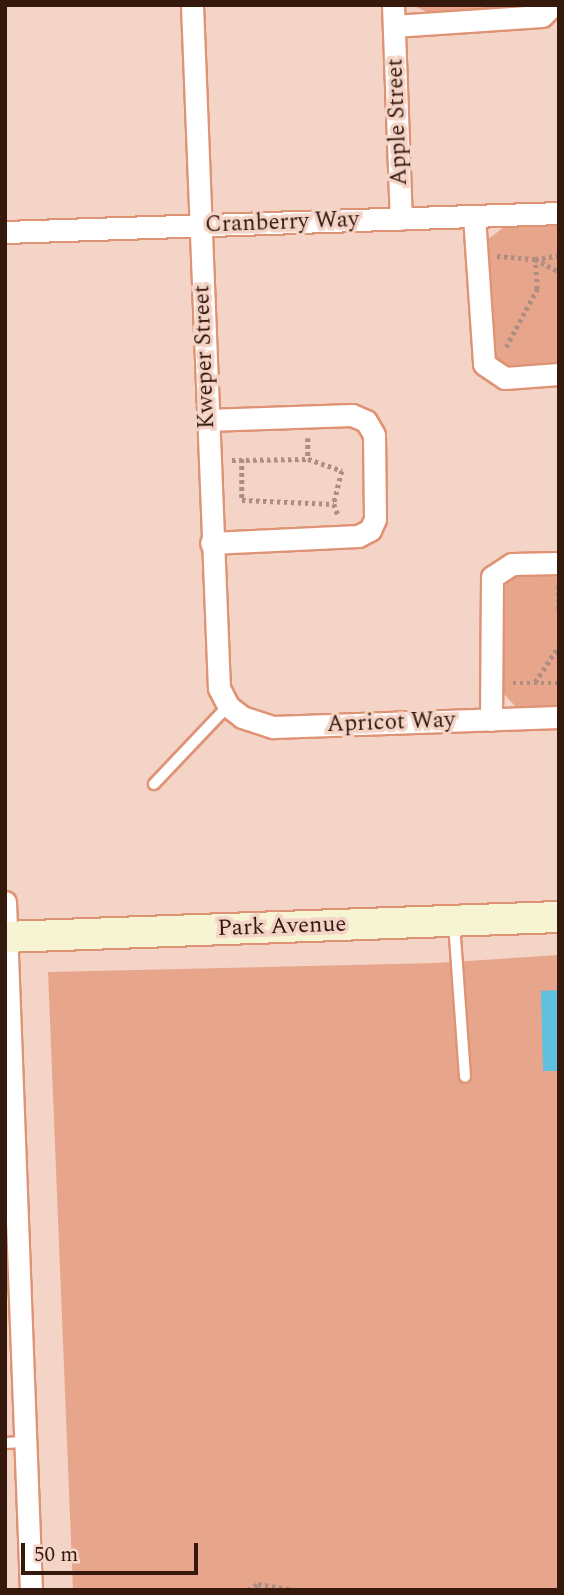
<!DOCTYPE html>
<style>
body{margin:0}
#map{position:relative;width:564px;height:1595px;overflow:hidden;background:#f5d4c8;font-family:Spectral,serif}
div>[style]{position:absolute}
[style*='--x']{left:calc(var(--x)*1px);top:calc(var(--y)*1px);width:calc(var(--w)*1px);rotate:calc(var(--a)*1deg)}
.green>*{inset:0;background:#e7a68c}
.building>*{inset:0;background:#60c0e0}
.path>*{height:4.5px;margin-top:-2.25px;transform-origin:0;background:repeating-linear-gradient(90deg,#ae8e82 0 3.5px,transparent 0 7px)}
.roads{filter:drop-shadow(2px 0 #df9375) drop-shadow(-2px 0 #df9375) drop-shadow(0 2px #df9375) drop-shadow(0 -2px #df9375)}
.lane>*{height:10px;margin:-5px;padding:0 5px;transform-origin:5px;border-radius:5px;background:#fff}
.street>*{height:21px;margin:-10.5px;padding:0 10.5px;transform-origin:10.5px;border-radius:10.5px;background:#fff}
.secondary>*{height:30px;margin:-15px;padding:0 15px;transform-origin:15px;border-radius:15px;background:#f7f4d4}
span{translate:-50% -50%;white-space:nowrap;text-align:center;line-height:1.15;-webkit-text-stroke:7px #f5d4c8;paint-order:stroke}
.street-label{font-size:23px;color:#36190d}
.frame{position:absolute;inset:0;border:7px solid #36190d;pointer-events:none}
.scale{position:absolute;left:21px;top:1543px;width:177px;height:32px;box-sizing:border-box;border:4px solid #36190d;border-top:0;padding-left:9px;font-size:21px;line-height:24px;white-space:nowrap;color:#36190d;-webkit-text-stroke:5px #f5d4c8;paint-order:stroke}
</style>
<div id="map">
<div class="green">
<div style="clip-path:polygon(412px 5px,538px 5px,427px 12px)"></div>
<div style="clip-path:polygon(559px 224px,559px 365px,503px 366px,491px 355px,487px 240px,507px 225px)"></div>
<div style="clip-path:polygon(559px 571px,559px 707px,516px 707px,501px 691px,498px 586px,514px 573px)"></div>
<div style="clip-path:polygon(559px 955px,559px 1590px,73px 1590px,48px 972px,435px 963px)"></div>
</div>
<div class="building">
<div style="clip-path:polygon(559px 990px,559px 1071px,543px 1071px,541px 991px)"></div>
</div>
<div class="path">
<div style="--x:497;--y:256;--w:38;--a:5"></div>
<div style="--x:535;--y:259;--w:24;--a:-9"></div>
<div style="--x:506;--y:347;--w:66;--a:-61.9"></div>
<div style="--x:537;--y:289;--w:30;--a:-94"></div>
<div style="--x:535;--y:259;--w:27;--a:28"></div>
<div style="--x:308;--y:438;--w:21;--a:90"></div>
<div style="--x:308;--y:459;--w:36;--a:19"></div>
<div style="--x:342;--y:471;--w:34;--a:104"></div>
<div style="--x:334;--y:504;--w:12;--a:70"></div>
<div style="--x:242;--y:459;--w:41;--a:90"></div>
<div style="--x:242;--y:500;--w:92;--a:2.5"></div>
<div style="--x:232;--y:460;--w:76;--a:-0.8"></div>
<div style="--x:559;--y:585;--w:27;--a:90"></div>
<div style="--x:535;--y:682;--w:43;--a:-56.3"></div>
<div style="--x:513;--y:683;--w:46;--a:0"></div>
<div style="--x:248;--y:1590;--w:12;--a:-31"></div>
<div style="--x:258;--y:1584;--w:36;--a:9"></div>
</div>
<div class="roads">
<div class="lane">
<div style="--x:154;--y:784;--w:108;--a:-46.5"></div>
<div style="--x:454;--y:923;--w:154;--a:85.9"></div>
<div style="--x:5;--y:1443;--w:19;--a:-3"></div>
</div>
<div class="street">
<div style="--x:192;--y:5;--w:684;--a:87.74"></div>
<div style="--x:219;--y:688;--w:20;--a:63"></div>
<div style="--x:228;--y:706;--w:18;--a:38"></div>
<div style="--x:242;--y:717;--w:33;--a:18"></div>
<div style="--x:273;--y:727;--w:286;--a:-2"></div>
<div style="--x:393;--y:5;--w:214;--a:87.9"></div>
<div style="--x:394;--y:26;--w:148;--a:-3.9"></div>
<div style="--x:542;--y:16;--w:16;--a:-45"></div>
<div style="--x:474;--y:216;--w:148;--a:86.1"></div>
<div style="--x:484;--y:364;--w:25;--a:34"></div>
<div style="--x:505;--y:378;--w:54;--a:-4.2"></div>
<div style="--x:5;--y:232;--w:554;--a:-1.96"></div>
<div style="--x:207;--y:420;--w:145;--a:-2"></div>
<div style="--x:352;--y:415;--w:15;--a:23"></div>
<div style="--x:366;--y:421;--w:16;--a:60"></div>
<div style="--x:374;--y:435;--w:84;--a:89.3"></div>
<div style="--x:375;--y:519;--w:12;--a:114"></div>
<div style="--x:370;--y:530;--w:13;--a:153"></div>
<div style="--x:358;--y:536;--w:147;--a:177.3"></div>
<div style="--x:491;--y:720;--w:143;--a:-89.6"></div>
<div style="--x:492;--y:577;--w:24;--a:-33"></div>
<div style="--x:512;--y:564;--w:47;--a:-1.2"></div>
<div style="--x:5;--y:902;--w:688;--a:87.84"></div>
</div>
<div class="secondary">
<div style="--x:5;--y:937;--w:554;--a:-2.07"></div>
</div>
</div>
<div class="street-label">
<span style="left:398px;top:122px;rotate:-92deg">Apple Street</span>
<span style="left:282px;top:223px;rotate:-2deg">Cranberry Way</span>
<span style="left:205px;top:357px;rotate:-92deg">Kweper Street</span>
<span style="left:391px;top:723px;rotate:-2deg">Apricot Way</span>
<span style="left:282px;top:927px;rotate:-2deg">Park Avenue</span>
</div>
<div class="frame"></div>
<div class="scale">50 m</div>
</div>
